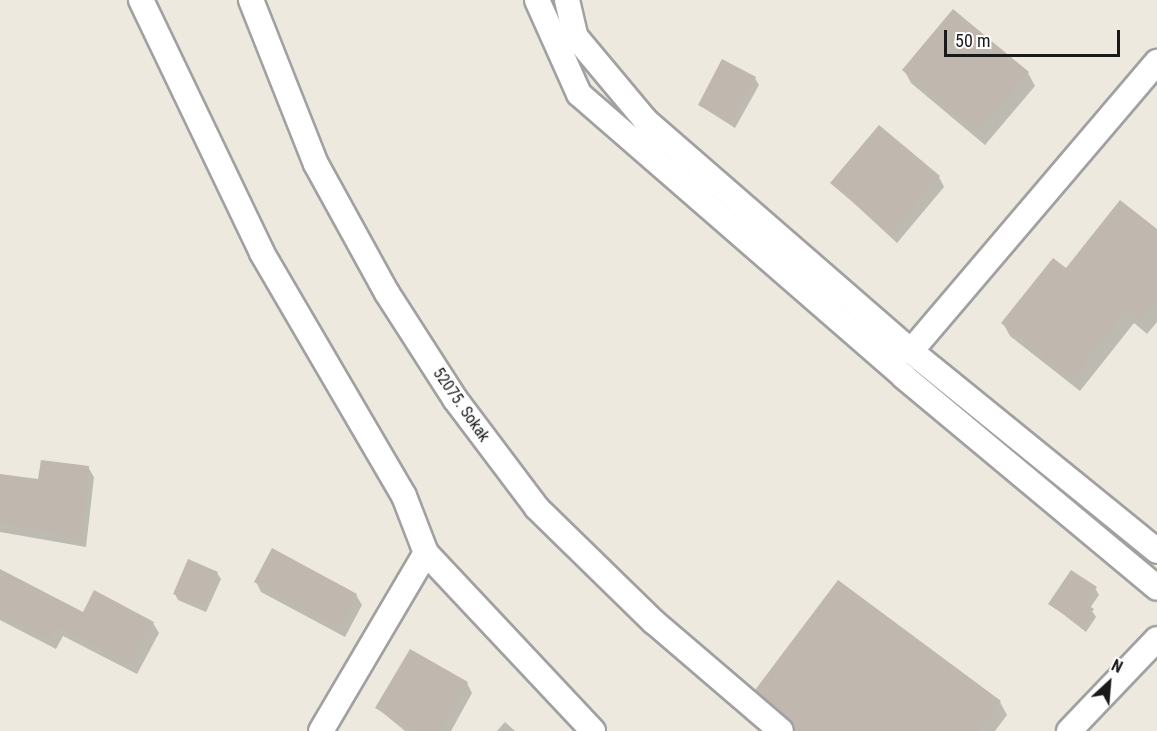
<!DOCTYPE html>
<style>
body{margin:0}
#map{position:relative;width:1157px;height:731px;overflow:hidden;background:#ede9df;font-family:"Roboto Condensed",sans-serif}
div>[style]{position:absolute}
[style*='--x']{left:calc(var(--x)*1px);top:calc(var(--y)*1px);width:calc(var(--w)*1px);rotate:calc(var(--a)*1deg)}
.shadow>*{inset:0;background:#0003}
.building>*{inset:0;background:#c0b8af}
.roads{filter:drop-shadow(2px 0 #a1a1a1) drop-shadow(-2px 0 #a1a1a1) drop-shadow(0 2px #a1a1a1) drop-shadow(0 -2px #a1a1a1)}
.minor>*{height:24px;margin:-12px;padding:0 12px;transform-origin:12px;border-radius:12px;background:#fff}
span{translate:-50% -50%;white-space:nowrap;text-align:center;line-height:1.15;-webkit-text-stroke:5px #fff;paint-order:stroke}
.street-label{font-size:16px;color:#1a1a1a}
.north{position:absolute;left:1079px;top:653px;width:60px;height:60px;-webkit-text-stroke:4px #fff;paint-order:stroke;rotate:26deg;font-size:16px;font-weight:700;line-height:24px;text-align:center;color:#1a1a1a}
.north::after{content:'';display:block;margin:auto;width:21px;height:27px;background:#1a1a1a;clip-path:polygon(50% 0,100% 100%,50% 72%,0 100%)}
.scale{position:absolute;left:944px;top:30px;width:176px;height:27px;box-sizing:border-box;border:3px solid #1a1a1a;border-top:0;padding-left:8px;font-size:18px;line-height:21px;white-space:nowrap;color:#1a1a1a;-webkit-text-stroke:4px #fff;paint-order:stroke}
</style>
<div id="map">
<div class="shadow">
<div style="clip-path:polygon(904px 70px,1028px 73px,1035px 86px,985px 145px,911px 83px)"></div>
<div style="clip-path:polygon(755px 78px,759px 85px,735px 128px,699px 105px)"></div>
<div style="clip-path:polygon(939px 177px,944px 187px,897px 243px,832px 183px)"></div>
<div style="clip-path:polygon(1157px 231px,1157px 322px,1147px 334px,1134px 323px,1080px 391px,1010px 336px,1003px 323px)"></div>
<div style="clip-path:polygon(88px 467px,94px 477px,86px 547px,0 532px,0 476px,40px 480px)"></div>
<div style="clip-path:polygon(217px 573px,221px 579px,206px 612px,178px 600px,175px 594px)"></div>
<div style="clip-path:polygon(0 576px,83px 614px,153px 623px,159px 633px,137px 674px,63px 636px,56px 649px,0 620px)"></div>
<div style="clip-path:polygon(256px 582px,356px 595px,362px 605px,345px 637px,261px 592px)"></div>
<div style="clip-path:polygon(1095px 588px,1099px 595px,1090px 608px,1096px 617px,1086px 632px,1050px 604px)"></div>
<div style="clip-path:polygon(467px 683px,472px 693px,451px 731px,405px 731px,377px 708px)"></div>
<div style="clip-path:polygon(757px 690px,1000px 702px,1007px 715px,995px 731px,796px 731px)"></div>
<div style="clip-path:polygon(505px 722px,515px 731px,497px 731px)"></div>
</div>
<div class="building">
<div style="clip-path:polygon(953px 9px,1029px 72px,977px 133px,902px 70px)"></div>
<div style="clip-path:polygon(722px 59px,756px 77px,731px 122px,698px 105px)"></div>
<div style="clip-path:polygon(879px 125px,940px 176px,891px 234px,830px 183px)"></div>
<div style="clip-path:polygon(1120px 200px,1157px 229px,1157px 300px,1139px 322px,1126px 311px,1072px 380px,1001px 323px,1053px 258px,1066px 268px)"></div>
<div style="clip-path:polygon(41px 460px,89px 466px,81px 538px,0 523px,0 474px,38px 479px)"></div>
<div style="clip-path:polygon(272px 548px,357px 594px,339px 628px,254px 582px)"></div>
<div style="clip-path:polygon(188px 559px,218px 572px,203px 606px,173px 594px)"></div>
<div style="clip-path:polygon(0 569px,83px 612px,94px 590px,154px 622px,131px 665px,57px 627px,50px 640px,0 614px)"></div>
<div style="clip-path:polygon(1071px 570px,1097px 587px,1086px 604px,1094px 609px,1082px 626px,1048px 604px)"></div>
<div style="clip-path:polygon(838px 580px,1001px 701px,978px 731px,795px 731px,790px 720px,755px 690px)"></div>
<div style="clip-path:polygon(410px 649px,468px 682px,440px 731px,415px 731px,375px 708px)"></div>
</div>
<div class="roads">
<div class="minor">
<div style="--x:141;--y:0;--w:280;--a:64.4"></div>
<div style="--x:262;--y:253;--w:281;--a:59.7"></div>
<div style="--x:404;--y:496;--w:61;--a:68.9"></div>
<div style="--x:426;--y:553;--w:244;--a:46.8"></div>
<div style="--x:251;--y:0;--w:176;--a:68.4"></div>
<div style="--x:316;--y:164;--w:147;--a:61.2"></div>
<div style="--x:387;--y:293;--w:126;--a:57.3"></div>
<div style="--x:455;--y:399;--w:136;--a:53"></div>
<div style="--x:537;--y:508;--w:163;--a:44.3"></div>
<div style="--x:654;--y:622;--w:167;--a:40.6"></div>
<div style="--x:537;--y:0;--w:103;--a:65.9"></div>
<div style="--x:579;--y:94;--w:431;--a:41"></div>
<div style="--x:904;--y:377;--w:329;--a:39.8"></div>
<div style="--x:567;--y:0;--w:37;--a:77"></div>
<div style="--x:575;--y:36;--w:111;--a:50.1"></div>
<div style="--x:646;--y:121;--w:351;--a:41"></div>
<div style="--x:911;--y:351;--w:317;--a:39.1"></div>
<div style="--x:911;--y:351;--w:380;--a:-49.6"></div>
<div style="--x:321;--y:731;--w:207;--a:-59.5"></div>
<div style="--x:1069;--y:731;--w:127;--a:-46.3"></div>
</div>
</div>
<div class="street-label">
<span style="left:461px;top:405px;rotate:55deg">52075. Sokak</span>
</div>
<div class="north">N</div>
<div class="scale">50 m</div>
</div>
